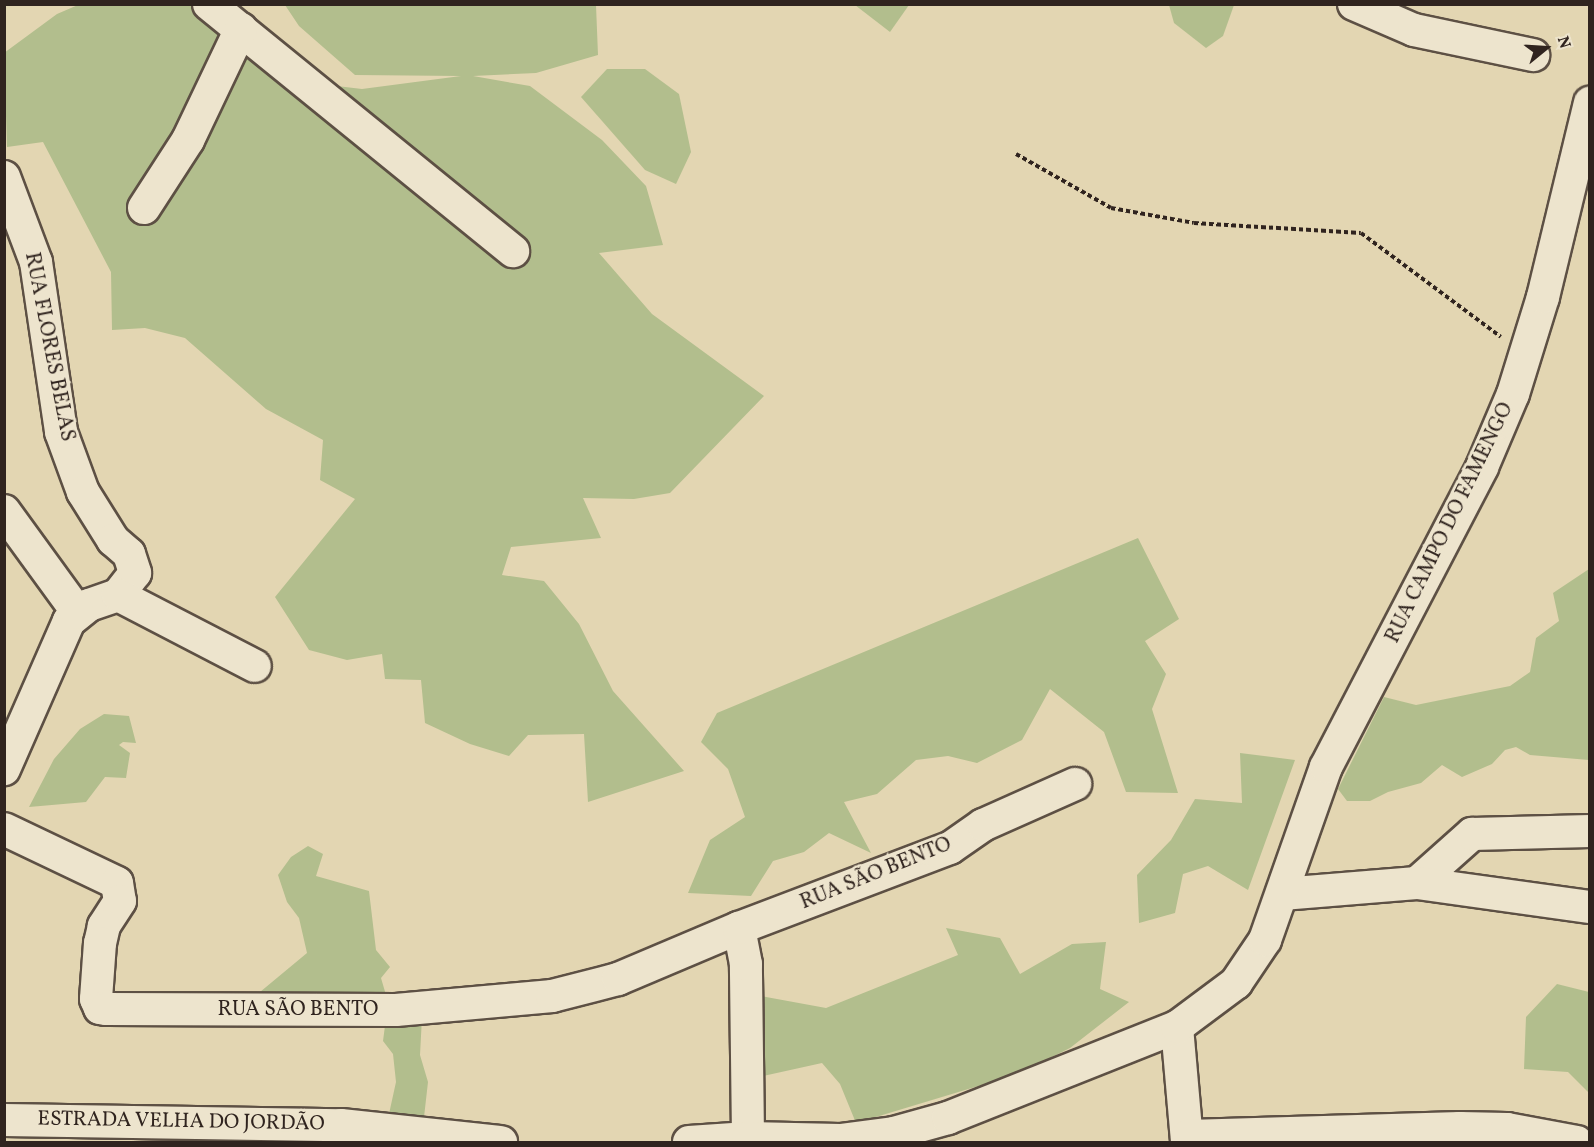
<!DOCTYPE html>
<meta charset="utf-8">
<style>
body{margin:0}
#map{position:relative;width:1594px;height:1147px;overflow:hidden;background:#e3d6b2;font-family:Vollkorn,serif}
div>[style]{position:absolute}
[style*='--x']{left:calc(var(--x)*1px);top:calc(var(--y)*1px);width:calc(var(--w)*1px);rotate:calc(var(--a)*1deg)}
.green>*{inset:0;background:#b2be8d}
.path>*{height:4px;margin-top:-2px;transform-origin:0;background:repeating-linear-gradient(90deg,#30241f 0 4.5px,transparent 0 7.5px)}
.roads{filter:drop-shadow(2px 0 #5d5044) drop-shadow(-2px 0 #5d5044) drop-shadow(0 2px #5d5044) drop-shadow(0 -2px #5d5044)}
.minor>*{height:32px;margin:-16px;padding:0 16px;transform-origin:16px;border-radius:16px;background:#ede4cd}
span{translate:-50% -50%;white-space:nowrap;text-align:center;line-height:1.15;-webkit-text-stroke:5px #ede4cd;paint-order:stroke}
.street-label{font-size:21px;color:#30241f}
.frame{position:absolute;inset:0;border:6px solid #30241f;pointer-events:none}
.north{position:absolute;left:1516px;top:18px;width:60px;height:60px;-webkit-text-stroke:4px #ede4cd;paint-order:stroke;rotate:72deg;font-size:16px;font-weight:700;line-height:24px;text-align:center;color:#30241f}
.north::after{content:'';display:block;margin:auto;width:21px;height:27px;background:#30241f;clip-path:polygon(50% 0,100% 100%,50% 72%,0 100%)}
</style>
<div id="map">
<div class="green">
<div style="clip-path:polygon(78px 5px,233px 5px,320px 84px,362px 89px,461px 76px,355px 75px,299px 26px,285px 5px,596px 5px,598px 55px,536px 73px,473px 76px,530px 86px,602px 140px,646px 186px,663px 245px,599px 253px,652px 314px,764px 396px,670px 493px,634px 499px,583px 498px,601px 538px,511px 547px,502px 575px,544px 581px,579px 624px,613px 691px,684px 771px,588px 802px,584px 734px,528px 735px,509px 756px,470px 744px,425px 723px,421px 680px,385px 679px,382px 654px,347px 660px,309px 650px,275px 597px,355px 499px,320px 480px,323px 440px,266px 409px,185px 338px,145px 328px,112px 330px,111px 272px,43px 142px,7px 147px,4px 53px,57px 14px)"></div>
<div style="clip-path:polygon(855px 5px,909px 5px,890px 32px)"></div>
<div style="clip-path:polygon(1169px 5px,1169px 4px,1234px 5px,1223px 36px,1206px 48px,1174px 23px)"></div>
<div style="clip-path:polygon(607px 69px,645px 69px,679px 94px,691px 152px,676px 184px,645px 170px,581px 97px)"></div>
<div style="clip-path:polygon(1138px 538px,1179px 619px,1145px 641px,1166px 674px,1152px 709px,1178px 793px,1126px 792px,1104px 732px,1050px 689px,1022px 740px,977px 763px,948px 756px,916px 760px,877px 794px,844px 802px,871px 853px,829px 833px,804px 852px,773px 861px,751px 896px,688px 893px,710px 840px,745px 817px,728px 769px,701px 742px,717px 713px)"></div>
<div style="clip-path:polygon(1589px 569px,1589px 760px,1530px 755px,1516px 747px,1505px 750px,1492px 764px,1462px 777px,1442px 765px,1421px 783px,1388px 792px,1370px 801px,1347px 801px,1338px 789px,1384px 697px,1416px 705px,1510px 686px,1530px 672px,1536px 638px,1559px 621px,1553px 593px)"></div>
<div style="clip-path:polygon(104px 714px,129px 716px,136px 743px,123px 742px,119px 745px,130px 753px,126px 778px,105px 777px,86px 802px,29px 807px,54px 759px,80px 729px)"></div>
<div style="clip-path:polygon(1240px 753px,1295px 760px,1248px 890px,1208px 866px,1183px 874px,1175px 913px,1139px 923px,1137px 875px,1171px 840px,1195px 799px,1242px 803px)"></div>
<div style="clip-path:polygon(308px 846px,323px 854px,316px 876px,369px 891px,376px 950px,390px 967px,381px 978px,386px 995px,254px 997px,307px 953px,299px 918px,287px 902px,278px 875px,291px 857px)"></div>
<div style="clip-path:polygon(946px 928px,1000px 938px,1020px 974px,1072px 944px,1106px 942px,1100px 989px,1129px 1002px,1070px 1048px,1018px 1074px,856px 1123px,840px 1084px,822px 1063px,759px 1077px,761px 996px,826px 1008px,958px 955px)"></div>
<div style="clip-path:polygon(1557px 984px,1589px 992px,1589px 1093px,1568px 1072px,1524px 1069px,1526px 1017px)"></div>
<div style="clip-path:polygon(422px 1017px,420px 1055px,428px 1082px,423px 1126px,387px 1123px,396px 1082px,393px 1054px,383px 1041px,386px 1018px)"></div>
</div>
<div class="path">
<div style="--x:1016;--y:154;--w:109;--a:29.6"></div>
<div style="--x:1111;--y:208;--w:84;--a:10.2"></div>
<div style="--x:1194;--y:223;--w:167;--a:3.4"></div>
<div style="--x:1361;--y:233;--w:174;--a:36.6"></div>
</div>
<div class="roads">
<div class="minor">
<div style="--x:209;--y:4;--w:392;--a:39.1"></div>
<div style="--x:1354;--y:4;--w:65;--a:23.4"></div>
<div style="--x:1414;--y:30;--w:122;--a:11.9"></div>
<div style="--x:4;--y:177;--w:91;--a:69.4"></div>
<div style="--x:36;--y:262;--w:172;--a:81.6"></div>
<div style="--x:61;--y:432;--w:64;--a:69.9"></div>
<div style="--x:83;--y:492;--w:57;--a:58"></div>
<div style="--x:113;--y:540;--w:21;--a:41"></div>
<div style="--x:129;--y:554;--w:20;--a:72"></div>
<div style="--x:135;--y:573;--w:28;--a:128"></div>
<div style="--x:118;--y:595;--w:31;--a:161"></div>
<div style="--x:89;--y:605;--w:26;--a:141"></div>
<div style="--x:69;--y:621;--w:162;--a:113.7"></div>
<div style="--x:144;--y:208;--w:81;--a:-57.1"></div>
<div style="--x:188;--y:140;--w:123;--a:-64.5"></div>
<div style="--x:4;--y:511;--w:126;--a:54"></div>
<div style="--x:118;--y:595;--w:154;--a:27.4"></div>
<div style="--x:4;--y:829;--w:125;--a:25.5"></div>
<div style="--x:117;--y:883;--w:18;--a:81"></div>
<div style="--x:120;--y:901;--w:30;--a:123"></div>
<div style="--x:104;--y:926;--w:17;--a:103"></div>
<div style="--x:100;--y:943;--w:56;--a:94.1"></div>
<div style="--x:96;--y:999;--w:10;--a:66"></div>
<div style="--x:100;--y:1008;--w:6;--a:9"></div>
<div style="--x:106;--y:1009;--w:290;--a:0.2"></div>
<div style="--x:396;--y:1010;--w:157;--a:-5.1"></div>
<div style="--x:552;--y:996;--w:68;--a:-14.4"></div>
<div style="--x:618;--y:979;--w:131;--a:-22.9"></div>
<div style="--x:1417;--y:883;--w:74;--a:-41.7"></div>
<div style="--x:1472;--y:834;--w:118;--a:-1.5"></div>
<div style="--x:1282;--y:894;--w:135;--a:-4.7"></div>
<div style="--x:1417;--y:883;--w:175;--a:7.9"></div>
<div style="--x:1177;--y:1027;--w:115;--a:85"></div>
<div style="--x:4;--y:1120;--w:337;--a:0.9"></div>
<div style="--x:341;--y:1125;--w:161;--a:6.1"></div>
<div style="--x:1188;--y:1136;--w:272;--a:-1.7"></div>
<div style="--x:1460;--y:1128;--w:47;--a:1.2"></div>
<div style="--x:1507;--y:1129;--w:71;--a:10.5"></div>
<div style="--x:748;--y:1138;--w:174;--a:-90.7"></div>
<div style="--x:746;--y:964;--w:37;--a:-101"></div>
<div style="--x:739;--y:928;--w:226;--a:-20.8"></div>
<div style="--x:950;--y:848;--w:40;--a:-34.9"></div>
<div style="--x:983;--y:825;--w:101;--a:-24"></div>
<div style="--x:689;--y:1142;--w:59;--a:-3.9"></div>
<div style="--x:748;--y:1138;--w:92;--a:1.2"></div>
<div style="--x:840;--y:1140;--w:54;--a:-7.4"></div>
<div style="--x:894;--y:1133;--w:56;--a:-15.5"></div>
<div style="--x:948;--y:1118;--w:246;--a:-21.7"></div>
<div style="--x:1177;--y:1027;--w:74;--a:-36.7"></div>
<div style="--x:1236;--y:983;--w:52;--a:-56"></div>
<div style="--x:1265;--y:940;--w:183;--a:-70.6"></div>
<div style="--x:1326;--y:767;--w:338;--a:-62.5"></div>
<div style="--x:1482;--y:467;--w:79;--a:-67"></div>
<div style="--x:1513;--y:394;--w:102;--a:-72.8"></div>
<div style="--x:1543;--y:297;--w:200;--a:-76.4"></div>
</div>
</div>
<div class="street-label">
<span style="left:49px;top:347px;rotate:79deg">RUA FLORES BELAS</span>
<span style="left:1450px;top:523px;rotate:-64deg">RUA CAMPO DO FAMENGO</span>
<span style="left:876px;top:874px;rotate:-22deg">RUA SÃO BENTO</span>
<span style="left:298px;top:1010px">RUA SÃO BENTO</span>
<span style="left:181px;top:1122px;rotate:1deg">ESTRADA VELHA DO JORDÃO</span>
</div>
<div class="frame"></div>
<div class="north">N</div>
</div>
